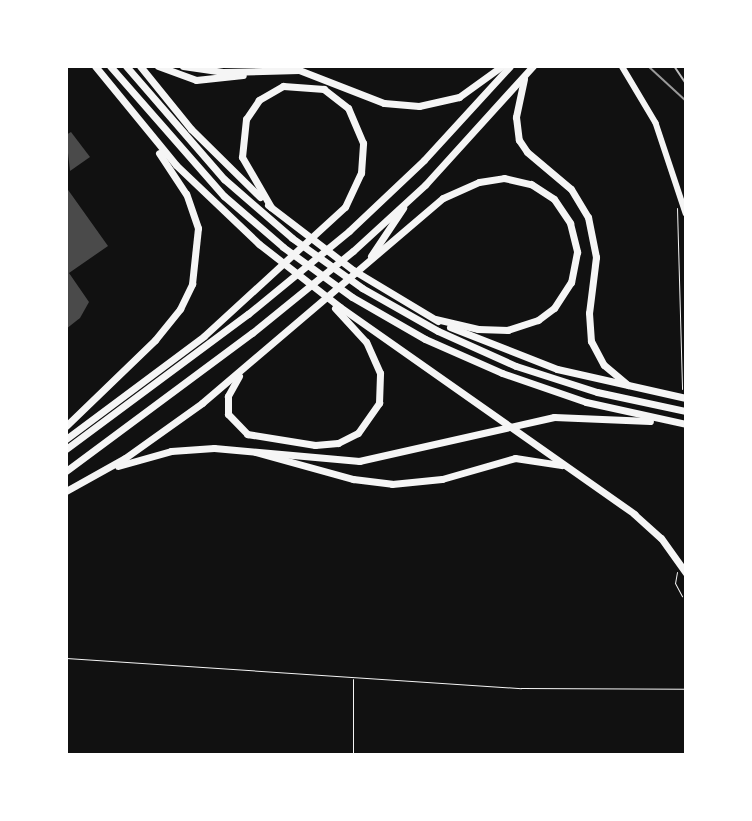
<!DOCTYPE html>
<style>
body{margin:0}
#map{position:relative;width:752px;height:821px;overflow:hidden;background:#111;font-family:Signika,sans-serif}
div>[style]{position:absolute}
[style*='--x']{left:calc(var(--x)*1px);top:calc(var(--y)*1px);width:calc(var(--w)*1px);rotate:calc(var(--a)*1deg)}
.building>*{inset:0;background:#4a4a4a}
.path>*{height:1px;margin:-0.5px;padding:0 0.5px;transform-origin:0.5px;border-radius:0.5px;background:#f5f5f5}
.service>*{height:2px;margin:-1px;padding:0 1px;transform-origin:1px;border-radius:1px;background:#bcbcbc}
.secondary>*{height:5.5px;margin:-2.75px;padding:0 2.75px;transform-origin:2.75px;border-radius:2.75px;background:#f5f5f5}
.motorway>*{height:7px;margin:-3.5px;padding:0 3.5px;transform-origin:3.5px;border-radius:3.5px;background:#f5f5f5}
.rail>*{height:2px;margin:-1px;padding:0 1px;transform-origin:1px;border-radius:1px;background:#9a9a9a}
span{translate:-50% -50%;white-space:nowrap;text-align:center;line-height:1.15;-webkit-text-stroke:5px #fff;paint-order:stroke}
.frame{position:absolute;inset:0;border:68px solid #fff;pointer-events:none}
</style>
<div id="map">
<div class="building">
<div style="clip-path:polygon(71px 132px,90px 157px,70px 171px,66px 135px)"></div>
<div style="clip-path:polygon(66px 187px,108px 246px,69px 273px,89px 302px,80px 318px,66px 329px)"></div>
</div>
<div class="path">
<div style="--x:677;--y:208;--w:181;--a:88.4"></div>
<div style="--x:685;--y:430;--w:12;--a:85"></div>
<div style="--x:677;--y:572;--w:11;--a:100"></div>
<div style="--x:675;--y:583;--w:15;--a:62"></div>
<div style="--x:66;--y:658;--w:456;--a:3.8"></div>
<div style="--x:521;--y:688;--w:165;--a:0.3"></div>
<div style="--x:353;--y:679;--w:76;--a:90"></div>
</div>
<div class="service">
<div style="--x:674;--y:66;--w:22;--a:56"></div>
</div>
<div class="secondary">
<div style="--x:622;--y:66;--w:66;--a:59.2"></div>
<div style="--x:656;--y:123;--w:95;--a:71.6"></div>
</div>
<div class="motorway">
<div style="--x:95;--y:66;--w:128;--a:50.7"></div>
<div style="--x:176;--y:165;--w:115;--a:43.6"></div>
<div style="--x:259;--y:244;--w:103;--a:37.9"></div>
<div style="--x:340;--y:307;--w:360;--a:35.1"></div>
<div style="--x:634;--y:514;--w:36;--a:42"></div>
<div style="--x:661;--y:538;--w:43;--a:54.5"></div>
<div style="--x:110;--y:66;--w:173;--a:48.8"></div>
<div style="--x:224;--y:196;--w:78;--a:40.8"></div>
<div style="--x:283;--y:247;--w:85;--a:35.9"></div>
<div style="--x:352;--y:297;--w:84;--a:29.9"></div>
<div style="--x:425;--y:339;--w:84;--a:23.8"></div>
<div style="--x:502;--y:373;--w:89;--a:19"></div>
<div style="--x:586;--y:402;--w:102;--a:12.4"></div>
<div style="--x:126;--y:66;--w:150;--a:49.1"></div>
<div style="--x:224;--y:179;--w:90;--a:40.9"></div>
<div style="--x:292;--y:238;--w:86;--a:35.5"></div>
<div style="--x:362;--y:288;--w:87;--a:29.5"></div>
<div style="--x:438;--y:331;--w:85;--a:24.2"></div>
<div style="--x:516;--y:366;--w:85;--a:17.8"></div>
<div style="--x:597;--y:392;--w:91;--a:12.1"></div>
<div style="--x:140;--y:66;--w:81;--a:51"></div>
<div style="--x:191;--y:129;--w:97;--a:44.6"></div>
<div style="--x:158;--y:66;--w:40;--a:20.2"></div>
<div style="--x:196;--y:80;--w:47;--a:-6.1"></div>
<div style="--x:183;--y:66;--w:40;--a:8.5"></div>
<div style="--x:223;--y:72;--w:76;--a:-1.5"></div>
<div style="--x:299;--y:70;--w:91;--a:21.2"></div>
<div style="--x:384;--y:103;--w:35;--a:5"></div>
<div style="--x:419;--y:106;--w:41;--a:-12.7"></div>
<div style="--x:459;--y:97;--w:53;--a:-35.8"></div>
<div style="--x:524;--y:79;--w:39;--a:102"></div>
<div style="--x:516;--y:117;--w:23;--a:83"></div>
<div style="--x:519;--y:140;--w:14;--a:56"></div>
<div style="--x:527;--y:152;--w:57;--a:40.1"></div>
<div style="--x:571;--y:189;--w:33;--a:59"></div>
<div style="--x:588;--y:217;--w:41;--a:78.7"></div>
<div style="--x:596;--y:257;--w:56;--a:97.1"></div>
<div style="--x:589;--y:313;--w:28;--a:86"></div>
<div style="--x:591;--y:341;--w:27;--a:62"></div>
<div style="--x:604;--y:365;--w:31;--a:40"></div>
<div style="--x:268;--y:205;--w:107;--a:37.4"></div>
<div style="--x:353;--y:270;--w:99;--a:31"></div>
<div style="--x:371;--y:256;--w:58;--a:-56.3"></div>
<div style="--x:450;--y:327;--w:115;--a:21.4"></div>
<div style="--x:557;--y:369;--w:132;--a:12.7"></div>
<div style="--x:239;--y:376;--w:23;--a:119"></div>
<div style="--x:228;--y:396;--w:18;--a:90"></div>
<div style="--x:228;--y:414;--w:28;--a:46"></div>
<div style="--x:247;--y:434;--w:69;--a:9.2"></div>
<div style="--x:315;--y:445;--w:23;--a:-5"></div>
<div style="--x:338;--y:443;--w:22;--a:-27"></div>
<div style="--x:358;--y:433;--w:37;--a:-55"></div>
<div style="--x:379;--y:403;--w:30;--a:-88"></div>
<div style="--x:380;--y:373;--w:34;--a:-114"></div>
<div style="--x:366;--y:342;--w:46;--a:-132.4"></div>
<div style="--x:66;--y:426;--w:124;--a:-44"></div>
<div style="--x:155;--y:340;--w:40;--a:-51"></div>
<div style="--x:180;--y:309;--w:28;--a:-64"></div>
<div style="--x:192;--y:284;--w:56;--a:-83.9"></div>
<div style="--x:198;--y:228;--w:36;--a:-109"></div>
<div style="--x:186;--y:194;--w:49;--a:-123.4"></div>
<div style="--x:66;--y:439;--w:172;--a:-36.7"></div>
<div style="--x:204;--y:336;--w:191;--a:-42.5"></div>
<div style="--x:345;--y:207;--w:38;--a:-65"></div>
<div style="--x:361;--y:173;--w:30;--a:-86"></div>
<div style="--x:363;--y:143;--w:38;--a:-113"></div>
<div style="--x:348;--y:108;--w:31;--a:-142"></div>
<div style="--x:324;--y:89;--w:41;--a:-175.8"></div>
<div style="--x:283;--y:86;--w:28;--a:150"></div>
<div style="--x:259;--y:100;--w:23;--a:124"></div>
<div style="--x:246;--y:119;--w:38;--a:96"></div>
<div style="--x:242;--y:157;--w:58;--a:59.9"></div>
<div style="--x:66;--y:449;--w:227;--a:-36.6"></div>
<div style="--x:248;--y:314;--w:131;--a:-39.4"></div>
<div style="--x:349;--y:231;--w:103;--a:-43.4"></div>
<div style="--x:424;--y:160;--w:127;--a:-47.5"></div>
<div style="--x:255;--y:452;--w:102;--a:15.4"></div>
<div style="--x:353;--y:479;--w:39;--a:7"></div>
<div style="--x:392;--y:484;--w:50;--a:-5.7"></div>
<div style="--x:442;--y:479;--w:76;--a:-16"></div>
<div style="--x:515;--y:458;--w:47;--a:8.7"></div>
<div style="--x:118;--y:466;--w:55;--a:-15.8"></div>
<div style="--x:171;--y:451;--w:43;--a:-4"></div>
<div style="--x:214;--y:448;--w:146;--a:5.1"></div>
<div style="--x:359;--y:461;--w:200;--a:-12.7"></div>
<div style="--x:554;--y:417;--w:96;--a:2.4"></div>
<div style="--x:66;--y:471;--w:232;--a:-36.6"></div>
<div style="--x:252;--y:333;--w:130;--a:-39.1"></div>
<div style="--x:353;--y:251;--w:98;--a:-42.5"></div>
<div style="--x:425;--y:185;--w:161;--a:-47.8"></div>
<div style="--x:66;--y:491;--w:68;--a:-29.2"></div>
<div style="--x:125;--y:458;--w:95;--a:-35.5"></div>
<div style="--x:202;--y:403;--w:316;--a:-40.4"></div>
<div style="--x:443;--y:198;--w:39;--a:-24"></div>
<div style="--x:479;--y:182;--w:25;--a:-9"></div>
<div style="--x:504;--y:178;--w:28;--a:13"></div>
<div style="--x:531;--y:184;--w:27;--a:33"></div>
<div style="--x:554;--y:199;--w:29;--a:56"></div>
<div style="--x:570;--y:223;--w:30;--a:76"></div>
<div style="--x:577;--y:252;--w:31;--a:101"></div>
<div style="--x:571;--y:282;--w:31;--a:123"></div>
<div style="--x:554;--y:308;--w:20;--a:143"></div>
<div style="--x:538;--y:320;--w:32;--a:162"></div>
<div style="--x:508;--y:330;--w:30;--a:-178"></div>
<div style="--x:478;--y:329;--w:43;--a:-166.6"></div>
</div>
<div class="rail">
<div style="--x:648;--y:66;--w:52;--a:42.6"></div>
</div>
<div class="frame"></div>
</div>
